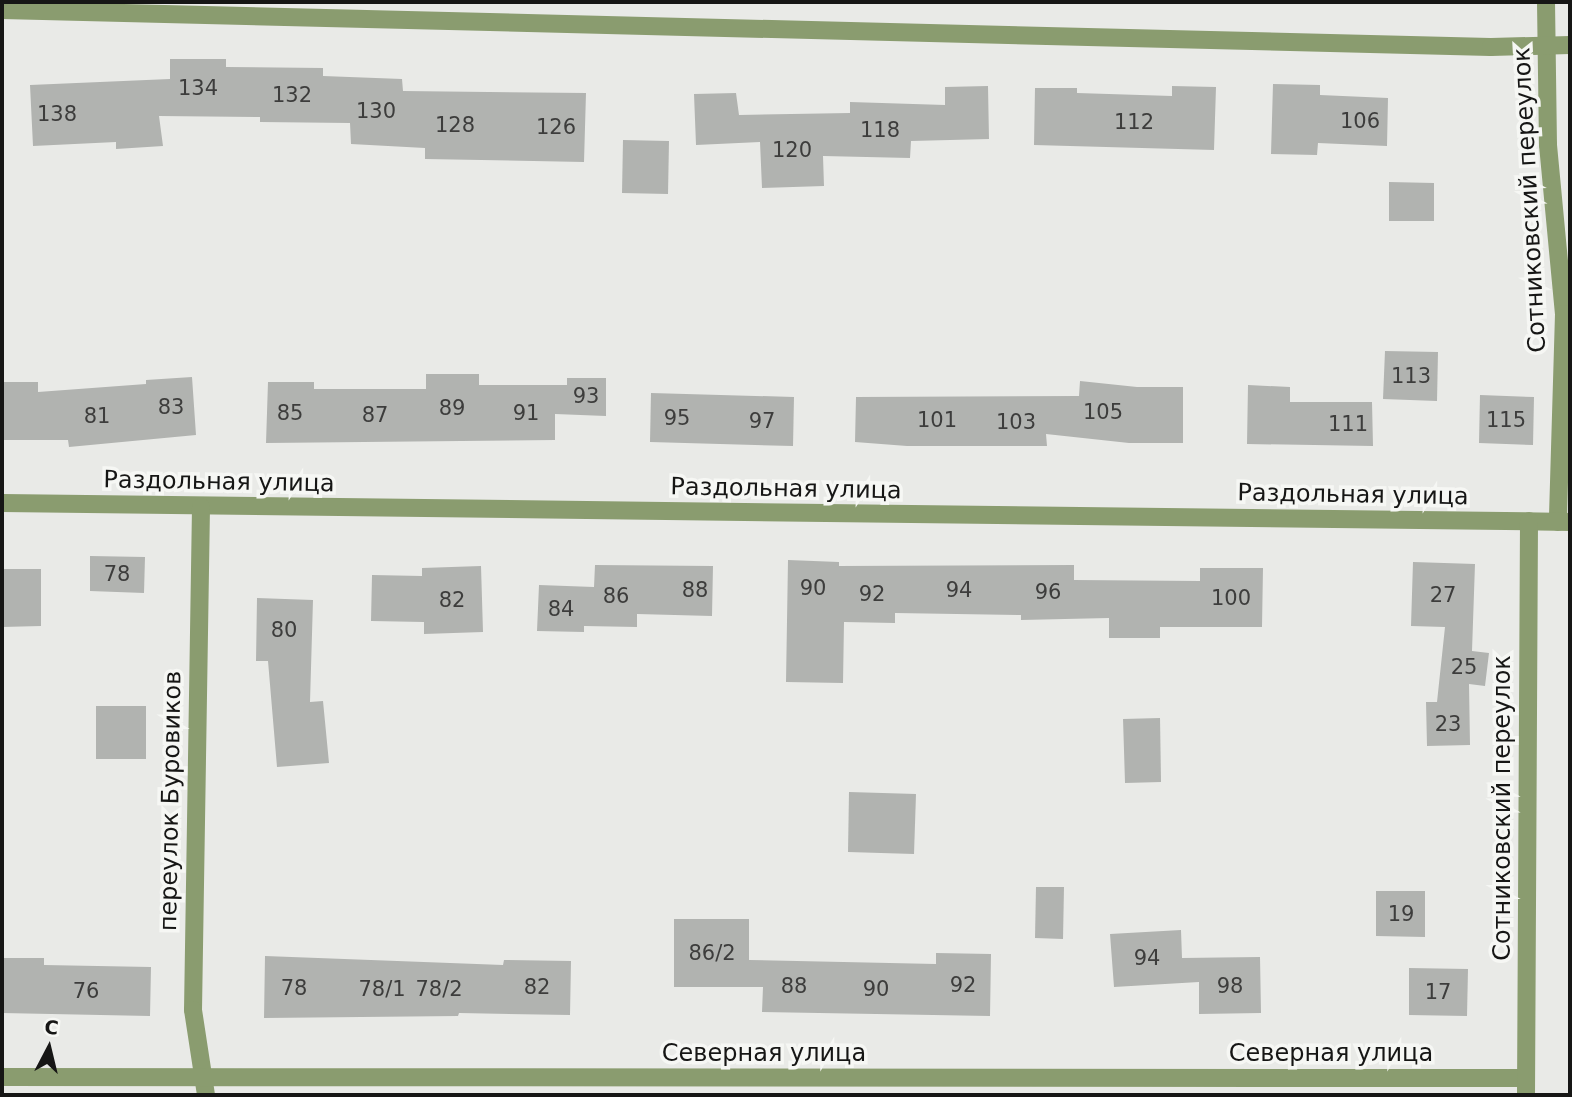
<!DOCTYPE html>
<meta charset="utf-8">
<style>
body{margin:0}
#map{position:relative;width:1572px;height:1097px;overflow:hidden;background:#e9eae7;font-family:"DejaVu Sans",sans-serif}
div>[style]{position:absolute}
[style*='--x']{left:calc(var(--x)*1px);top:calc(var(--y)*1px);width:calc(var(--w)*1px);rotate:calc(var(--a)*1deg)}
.building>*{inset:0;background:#b1b3b0}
.street>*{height:18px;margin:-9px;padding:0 9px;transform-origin:9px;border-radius:9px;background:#8a9c6f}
span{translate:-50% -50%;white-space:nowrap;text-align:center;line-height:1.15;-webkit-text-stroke:7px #f6f7f4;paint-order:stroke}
.number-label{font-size:21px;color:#3d3d3c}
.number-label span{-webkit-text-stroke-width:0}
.street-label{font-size:24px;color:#161615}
.frame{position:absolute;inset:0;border:4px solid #161615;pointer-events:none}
.north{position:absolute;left:14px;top:1013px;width:70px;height:70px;-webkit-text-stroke:5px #f6f7f4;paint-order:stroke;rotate:7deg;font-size:19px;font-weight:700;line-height:28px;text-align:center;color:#161615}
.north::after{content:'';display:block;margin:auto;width:24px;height:32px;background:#161615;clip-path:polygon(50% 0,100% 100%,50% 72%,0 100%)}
</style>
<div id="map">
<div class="building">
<div style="clip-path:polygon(170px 59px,226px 59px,226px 67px,323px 68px,323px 76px,402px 79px,403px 91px,586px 93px,584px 162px,425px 159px,425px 148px,351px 144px,350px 123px,260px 122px,260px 117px,159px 116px,163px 146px,116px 149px,116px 142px,33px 146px,30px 85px,170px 79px)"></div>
<div style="clip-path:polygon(1273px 84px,1320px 85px,1320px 95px,1388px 98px,1387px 146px,1318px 143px,1317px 155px,1271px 154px)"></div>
<div style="clip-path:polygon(988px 86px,989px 139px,911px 141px,910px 158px,823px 156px,824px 186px,762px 188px,760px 142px,696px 145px,694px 94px,736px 93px,739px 115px,850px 113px,850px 102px,945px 105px,945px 87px)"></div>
<div style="clip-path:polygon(1172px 86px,1216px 87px,1214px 150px,1034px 145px,1035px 88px,1077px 88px,1077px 93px,1172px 96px)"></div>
<div style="clip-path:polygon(623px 140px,669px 141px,668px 194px,622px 193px)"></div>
<div style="clip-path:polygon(1389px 182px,1434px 183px,1434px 221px,1389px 221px)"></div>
<div style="clip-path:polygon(1385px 351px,1438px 352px,1437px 401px,1383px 399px)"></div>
<div style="clip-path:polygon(426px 374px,479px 374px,479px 385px,567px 385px,567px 378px,606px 378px,606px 416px,555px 414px,555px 440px,266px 443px,268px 382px,314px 382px,314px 389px,426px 389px)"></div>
<div style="clip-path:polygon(192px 377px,196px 435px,69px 447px,68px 440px,2px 440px,2px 382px,38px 382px,38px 392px,146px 384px,146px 380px)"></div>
<div style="clip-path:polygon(1080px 381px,1137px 387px,1183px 387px,1183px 443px,1129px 443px,1046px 434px,1047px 446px,907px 446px,855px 442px,856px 397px,1079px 396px)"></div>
<div style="clip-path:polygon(1248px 385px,1290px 387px,1290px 402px,1372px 402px,1373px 446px,1247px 444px)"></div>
<div style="clip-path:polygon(651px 393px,794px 397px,793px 446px,650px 442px)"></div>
<div style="clip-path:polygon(1480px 395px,1534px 397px,1533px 445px,1479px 443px)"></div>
<div style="clip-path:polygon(90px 556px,145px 557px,144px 593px,90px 591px)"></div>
<div style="clip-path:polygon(788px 560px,839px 562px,839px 566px,1074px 565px,1074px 580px,1200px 581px,1200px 568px,1263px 568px,1262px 627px,1160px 627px,1160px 638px,1109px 638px,1109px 618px,1021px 620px,1021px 615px,895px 613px,895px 623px,844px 622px,843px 683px,786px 682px)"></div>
<div style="clip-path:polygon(1413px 562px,1475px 564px,1472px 651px,1489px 653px,1485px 686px,1469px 684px,1470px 745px,1427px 746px,1426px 702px,1437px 702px,1445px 627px,1411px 626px)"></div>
<div style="clip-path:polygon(595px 565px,713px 566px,712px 616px,637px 614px,637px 627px,584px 626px,584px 632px,537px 631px,539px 585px,594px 587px)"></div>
<div style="clip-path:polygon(481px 566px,483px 632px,424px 634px,424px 622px,371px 621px,372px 575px,422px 576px,422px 568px)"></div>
<div style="clip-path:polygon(2px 569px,41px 569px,41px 626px,2px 627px)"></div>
<div style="clip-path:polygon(257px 598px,313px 600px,310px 702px,323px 701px,329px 763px,277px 767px,268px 661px,256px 661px)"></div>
<div style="clip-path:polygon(96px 706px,146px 706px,146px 759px,96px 759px)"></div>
<div style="clip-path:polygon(1160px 718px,1161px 782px,1125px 783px,1123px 719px)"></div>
<div style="clip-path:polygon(849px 792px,916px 794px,914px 854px,848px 852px)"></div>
<div style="clip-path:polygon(1036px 887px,1064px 887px,1063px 939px,1035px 938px)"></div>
<div style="clip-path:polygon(1376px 891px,1425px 891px,1425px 937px,1376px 936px)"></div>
<div style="clip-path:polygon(674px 919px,749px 919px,749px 960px,936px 964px,936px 953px,991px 954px,990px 1016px,762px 1012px,763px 987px,674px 987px)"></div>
<div style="clip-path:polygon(1181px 930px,1182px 958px,1260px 957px,1261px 1013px,1199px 1014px,1199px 982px,1114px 987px,1110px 934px)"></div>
<div style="clip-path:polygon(265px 956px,503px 965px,504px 960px,571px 961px,570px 1015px,459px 1013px,458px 1016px,264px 1018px)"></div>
<div style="clip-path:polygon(2px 958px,44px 958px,44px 965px,151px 967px,150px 1016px,2px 1013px)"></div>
<div style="clip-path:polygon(1409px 968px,1468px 969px,1467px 1016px,1409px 1015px)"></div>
</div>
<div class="street">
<div style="--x:1546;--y:2;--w:143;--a:89.2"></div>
<div style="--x:1548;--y:145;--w:170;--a:84.6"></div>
<div style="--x:1564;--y:314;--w:208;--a:91.7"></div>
<div style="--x:2;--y:10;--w:1489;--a:1.42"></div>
<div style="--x:1491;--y:47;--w:79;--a:-1.5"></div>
<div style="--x:2;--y:503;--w:1568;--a:0.69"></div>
<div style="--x:201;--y:507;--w:503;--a:90.91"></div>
<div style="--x:193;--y:1010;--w:86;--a:81.3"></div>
<div style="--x:2;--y:1077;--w:1524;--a:0.04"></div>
<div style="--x:1526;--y:1095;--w:574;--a:-89.7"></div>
</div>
<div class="number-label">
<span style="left:198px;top:88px">134</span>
<span style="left:292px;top:95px">132</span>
<span style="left:376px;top:111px">130</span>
<span style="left:57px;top:114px">138</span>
<span style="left:1360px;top:121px">106</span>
<span style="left:1134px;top:122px">112</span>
<span style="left:455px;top:125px">128</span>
<span style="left:556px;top:127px">126</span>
<span style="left:880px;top:130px">118</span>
<span style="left:792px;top:150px">120</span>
<span style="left:1411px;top:376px">113</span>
<span style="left:586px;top:396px">93</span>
<span style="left:171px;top:407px">83</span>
<span style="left:452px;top:408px">89</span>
<span style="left:1103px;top:412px">105</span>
<span style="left:290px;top:413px">85</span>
<span style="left:526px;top:413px">91</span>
<span style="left:375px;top:415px">87</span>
<span style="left:97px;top:416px">81</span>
<span style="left:677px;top:418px">95</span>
<span style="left:937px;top:420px">101</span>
<span style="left:1506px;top:420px">115</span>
<span style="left:762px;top:421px">97</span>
<span style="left:1016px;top:422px">103</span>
<span style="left:1348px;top:424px">111</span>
<span style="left:117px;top:574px">78</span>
<span style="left:813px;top:588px">90</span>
<span style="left:695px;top:590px">88</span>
<span style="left:959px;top:590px">94</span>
<span style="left:1048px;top:592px">96</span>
<span style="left:872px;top:594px">92</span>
<span style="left:1443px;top:595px">27</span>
<span style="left:616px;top:596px">86</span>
<span style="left:1231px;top:598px">100</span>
<span style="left:452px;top:600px">82</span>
<span style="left:561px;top:609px">84</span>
<span style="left:284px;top:630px">80</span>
<span style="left:1464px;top:667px">25</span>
<span style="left:1448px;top:724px">23</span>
<span style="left:1401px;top:914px">19</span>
<span style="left:712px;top:953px">86/2</span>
<span style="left:1147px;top:958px">94</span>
<span style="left:963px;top:985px">92</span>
<span style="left:794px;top:986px">88</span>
<span style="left:1230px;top:986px">98</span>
<span style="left:537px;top:987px">82</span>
<span style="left:294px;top:988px">78</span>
<span style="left:382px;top:989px">78/1</span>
<span style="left:439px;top:989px">78/2</span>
<span style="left:876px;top:989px">90</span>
<span style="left:86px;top:991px">76</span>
<span style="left:1438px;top:992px">17</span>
</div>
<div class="street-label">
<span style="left:1530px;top:200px;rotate:-93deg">Сотниковский переулок</span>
<span style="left:219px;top:482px;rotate:1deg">Раздольная улица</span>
<span style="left:786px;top:489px;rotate:1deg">Раздольная улица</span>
<span style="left:1353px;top:495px;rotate:1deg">Раздольная улица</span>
<span style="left:171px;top:801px;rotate:-89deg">переулок Буровиков</span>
<span style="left:1503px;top:808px;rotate:-90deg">Сотниковский переулок</span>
<span style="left:764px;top:1054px">Северная улица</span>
<span style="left:1331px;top:1054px">Северная улица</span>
</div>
<div class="frame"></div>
<div class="north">С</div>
</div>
